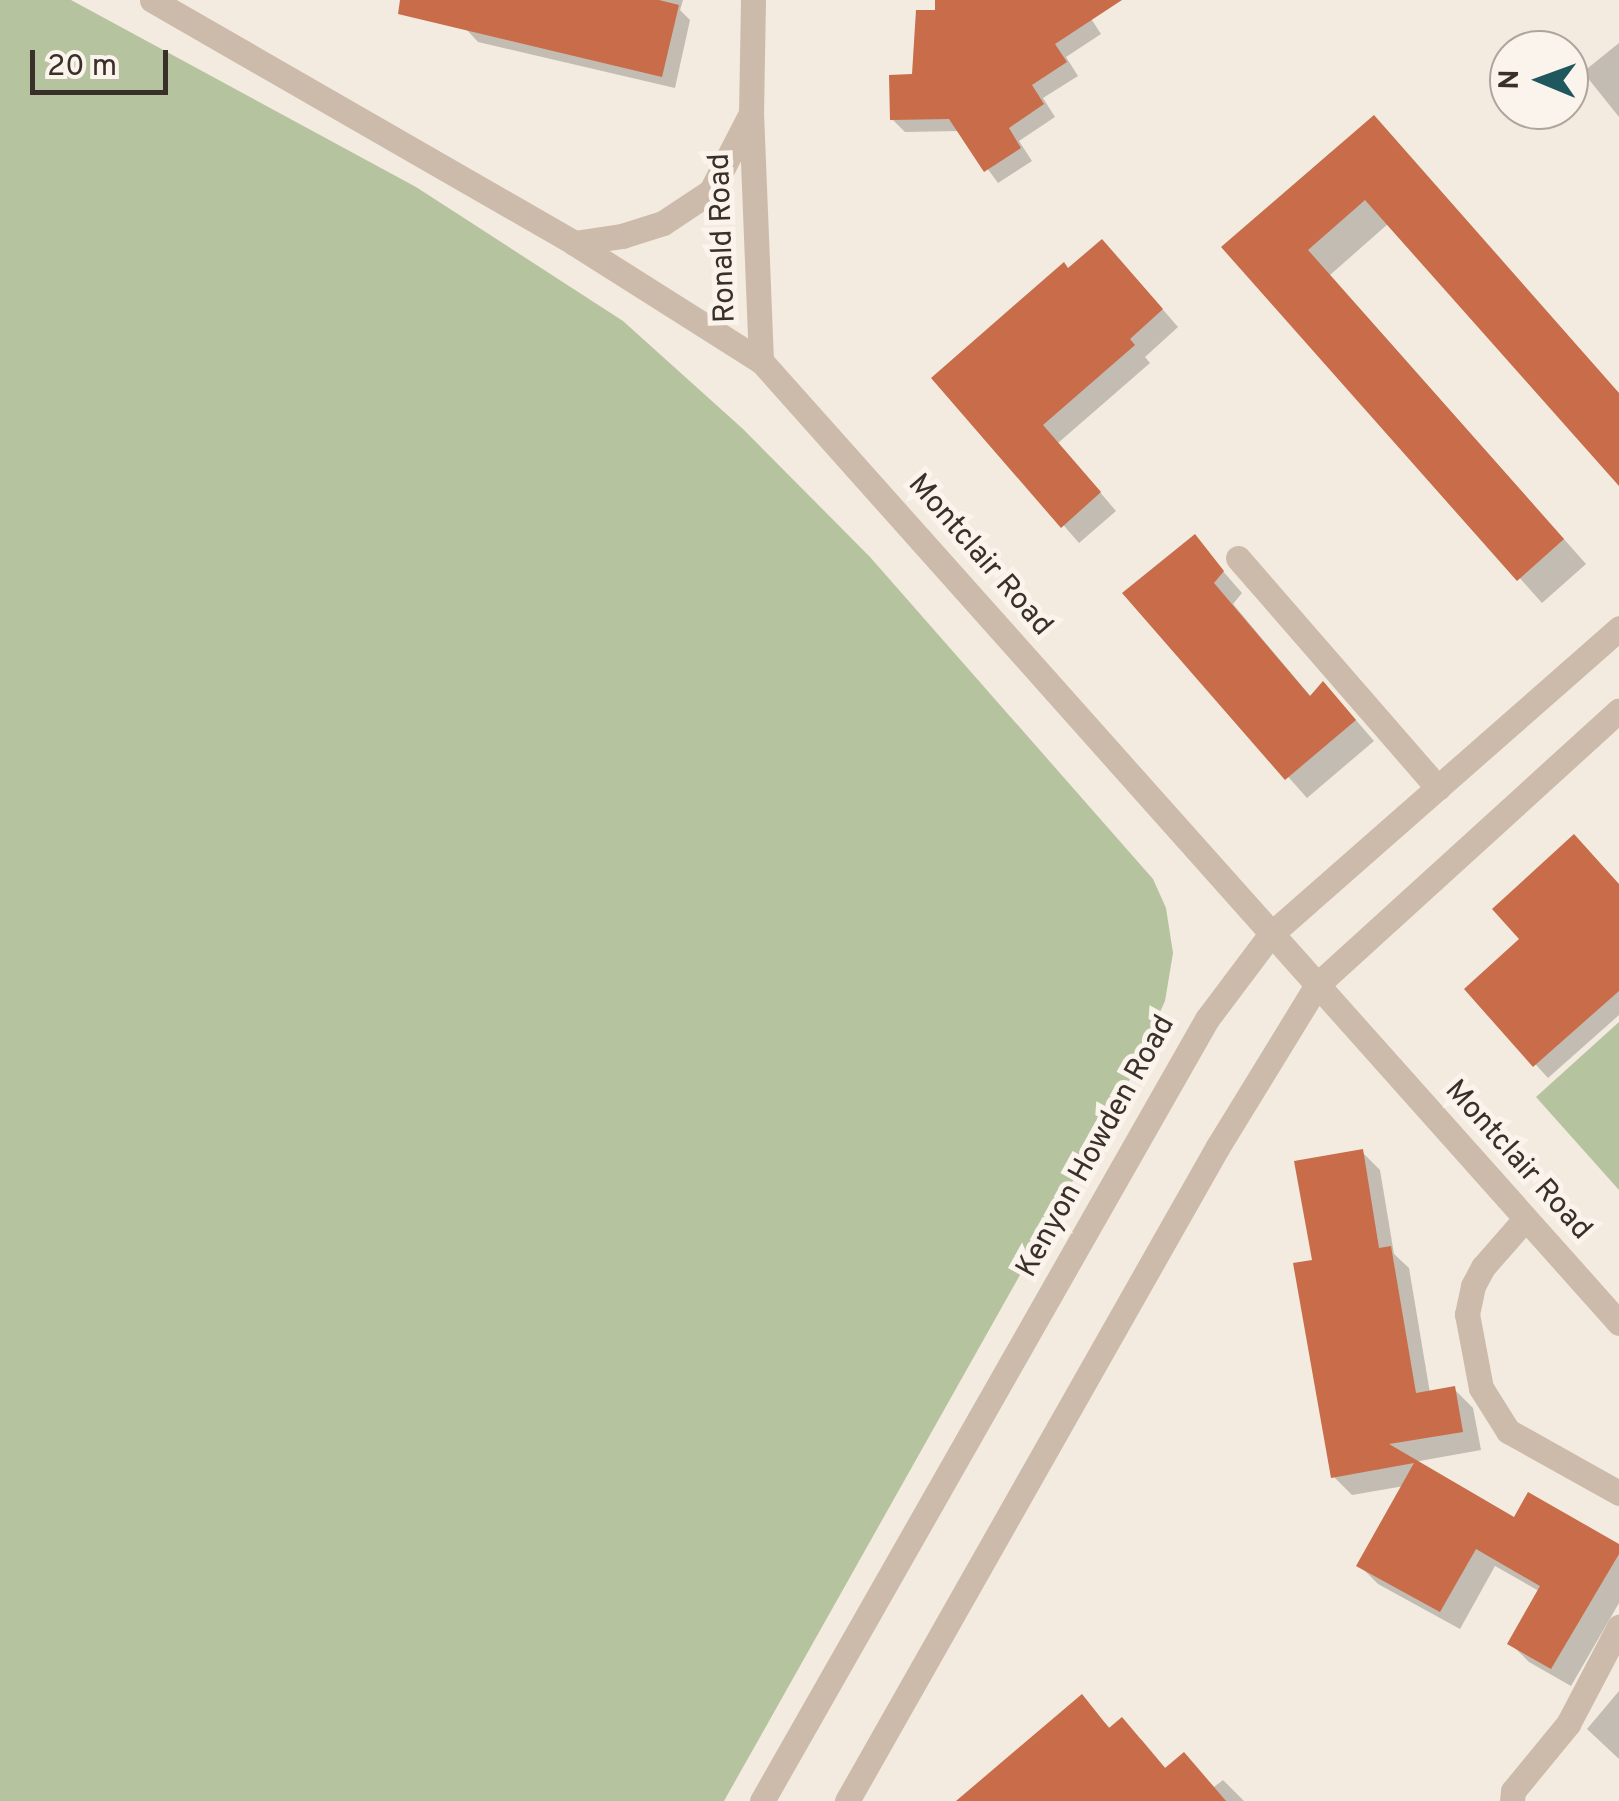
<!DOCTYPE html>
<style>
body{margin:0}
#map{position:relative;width:1619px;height:1801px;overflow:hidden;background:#f3ebdf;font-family:Overpass,sans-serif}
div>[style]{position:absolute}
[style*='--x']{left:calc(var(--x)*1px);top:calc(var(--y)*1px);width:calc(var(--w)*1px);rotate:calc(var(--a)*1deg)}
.green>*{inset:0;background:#b6c39f}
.shadow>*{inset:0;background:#0003}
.building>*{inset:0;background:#c86c49}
.minor>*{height:25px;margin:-12.5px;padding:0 12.5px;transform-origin:12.5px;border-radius:12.5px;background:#ccbbab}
span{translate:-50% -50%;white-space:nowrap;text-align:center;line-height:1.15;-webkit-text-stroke:10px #fbf4ec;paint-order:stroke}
.street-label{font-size:30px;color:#3a302a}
.north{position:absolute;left:1489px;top:30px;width:100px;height:100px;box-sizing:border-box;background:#fbf4ec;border:2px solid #aea69e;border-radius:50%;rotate:271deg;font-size:28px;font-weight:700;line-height:40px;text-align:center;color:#3a302a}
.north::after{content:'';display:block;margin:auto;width:35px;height:45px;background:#1e575d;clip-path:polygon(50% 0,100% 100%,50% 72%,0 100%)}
.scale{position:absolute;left:30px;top:50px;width:138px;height:45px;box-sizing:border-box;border:5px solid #3a302a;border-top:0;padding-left:12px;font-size:30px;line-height:35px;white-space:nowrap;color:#3a302a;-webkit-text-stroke:8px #fbf4ec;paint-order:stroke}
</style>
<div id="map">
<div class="green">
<div style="clip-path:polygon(0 0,71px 0,416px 187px,623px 321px,743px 429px,870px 557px,1153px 879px,1166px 908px,1173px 953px,1165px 1001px,1128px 1083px,724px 1801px,0 1801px)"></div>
<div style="clip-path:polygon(1619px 1022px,1619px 1190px,1536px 1097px)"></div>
</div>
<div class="shadow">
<div style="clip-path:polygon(405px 0,683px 0,680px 10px,690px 20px,675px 88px,478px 42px,466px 29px)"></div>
<div style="clip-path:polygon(938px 0,1110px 0,1088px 14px,1101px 34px,1066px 57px,1078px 76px,1043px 98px,1055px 117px,1019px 141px,1032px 161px,998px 183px,960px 131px,905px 132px,892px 119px,914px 77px,938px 13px)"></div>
<div style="clip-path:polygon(1619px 43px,1619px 117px,1583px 72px)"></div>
<div style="clip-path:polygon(1330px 153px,1619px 393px,1619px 483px,1389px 223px,1330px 275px,1586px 564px,1542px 603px,1225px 247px)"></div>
<div style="clip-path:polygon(1119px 259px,1178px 327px,1145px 357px,1150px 363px,1058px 443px,1116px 511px,1079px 543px,935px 378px,1069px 271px)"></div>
<div style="clip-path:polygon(1194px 538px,1242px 593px,1233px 604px,1312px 698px,1343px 705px,1374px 741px,1307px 798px,1125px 593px)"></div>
<div style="clip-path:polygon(1619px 886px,1619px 1015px,1548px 1078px,1467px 989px,1522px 939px)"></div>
<div style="clip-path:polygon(1362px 1152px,1380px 1170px,1394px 1254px,1409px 1268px,1430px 1393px,1454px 1389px,1473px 1408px,1481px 1450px,1414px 1462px,1515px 1520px,1619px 1547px,1619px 1603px,1571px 1686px,1529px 1662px,1510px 1643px,1539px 1591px,1495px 1566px,1460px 1629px,1378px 1584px,1359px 1565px,1404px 1486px,1352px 1495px,1333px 1476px,1314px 1262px)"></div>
<div style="clip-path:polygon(1619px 1691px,1619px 1759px,1587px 1729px)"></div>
<div style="clip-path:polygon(1081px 1698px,1111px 1729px,1142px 1740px,1167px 1770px,1184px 1755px,1214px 1787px,1223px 1780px,1244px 1801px,970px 1801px)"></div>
</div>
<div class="building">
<div style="clip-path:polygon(400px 0,659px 0,679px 5px,662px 77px,398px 14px)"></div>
<div style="clip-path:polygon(935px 0,1122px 0,1055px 44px,1067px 62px,1032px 85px,1044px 104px,1009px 128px,1021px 148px,984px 172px,949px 119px,890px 120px,889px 75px,912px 74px,916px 10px,935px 10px)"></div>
<div style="clip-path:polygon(1374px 115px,1619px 393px,1619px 486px,1365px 200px,1308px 250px,1564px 539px,1517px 581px,1221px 247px)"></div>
<div style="clip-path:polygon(1102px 239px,1163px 309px,1130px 339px,1135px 345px,1043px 425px,1101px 492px,1061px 528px,931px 378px,1064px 262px,1068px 268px)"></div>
<div style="clip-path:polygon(1195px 534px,1224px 571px,1214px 583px,1310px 696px,1323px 681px,1356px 720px,1285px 780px,1122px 593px)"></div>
<div style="clip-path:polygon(1574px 834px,1619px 884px,1619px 991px,1533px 1067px,1464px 989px,1519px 939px,1492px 909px)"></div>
<div style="clip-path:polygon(1363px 1149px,1379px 1248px,1391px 1246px,1416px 1393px,1455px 1386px,1463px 1432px,1389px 1444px,1514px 1517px,1528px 1492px,1619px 1544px,1619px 1554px,1551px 1669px,1507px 1644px,1540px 1586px,1476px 1549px,1440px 1612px,1356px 1566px,1414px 1463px,1331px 1478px,1293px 1263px,1312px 1260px,1294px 1161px)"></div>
<div style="clip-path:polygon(1082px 1694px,1109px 1728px,1122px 1717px,1165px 1768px,1184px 1752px,1226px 1801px,956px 1801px)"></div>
</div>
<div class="minor">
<div style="--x:152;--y:0;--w:487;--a:29.9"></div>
<div style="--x:574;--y:243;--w:221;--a:32.3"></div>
<div style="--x:761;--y:361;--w:1289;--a:48.27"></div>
<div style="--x:753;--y:0;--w:112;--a:91"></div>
<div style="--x:751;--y:112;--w:249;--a:87.7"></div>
<div style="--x:574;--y:243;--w:49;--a:-8.3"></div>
<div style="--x:622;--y:236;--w:43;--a:-17.6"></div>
<div style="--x:663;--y:223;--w:58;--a:-33.7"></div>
<div style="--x:711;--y:191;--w:85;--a:-62.8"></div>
<div style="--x:1238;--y:558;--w:305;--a:49"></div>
<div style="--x:1525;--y:1219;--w:64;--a:131.2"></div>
<div style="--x:1483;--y:1267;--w:21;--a:118"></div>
<div style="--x:1473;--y:1286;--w:29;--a:102"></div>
<div style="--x:1467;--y:1314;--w:75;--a:79.3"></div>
<div style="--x:1481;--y:1388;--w:51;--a:57.9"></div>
<div style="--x:1508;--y:1431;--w:127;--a:29.2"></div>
<div style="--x:762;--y:1801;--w:900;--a:-60.36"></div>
<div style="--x:1207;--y:1019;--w:105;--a:-53.1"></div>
<div style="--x:1270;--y:935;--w:465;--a:-41.3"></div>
<div style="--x:847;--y:1801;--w:751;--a:-60.46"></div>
<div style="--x:1217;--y:1148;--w:191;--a:-58.5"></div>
<div style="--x:1317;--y:985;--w:408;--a:-42.3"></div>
<div style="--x:1512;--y:1801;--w:10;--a:-84"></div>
<div style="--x:1513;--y:1791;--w:87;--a:-50.6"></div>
<div style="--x:1568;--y:1724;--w:110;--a:-62.3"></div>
</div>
<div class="street-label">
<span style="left:724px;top:238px;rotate:-92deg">Ronald Road</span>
<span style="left:979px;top:556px;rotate:49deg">Montclair Road</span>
<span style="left:1097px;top:1147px;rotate:-61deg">Kenyon Howden Road</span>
<span style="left:1517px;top:1161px;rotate:48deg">Montclair Road</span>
</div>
<div class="north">N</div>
<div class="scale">20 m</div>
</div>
